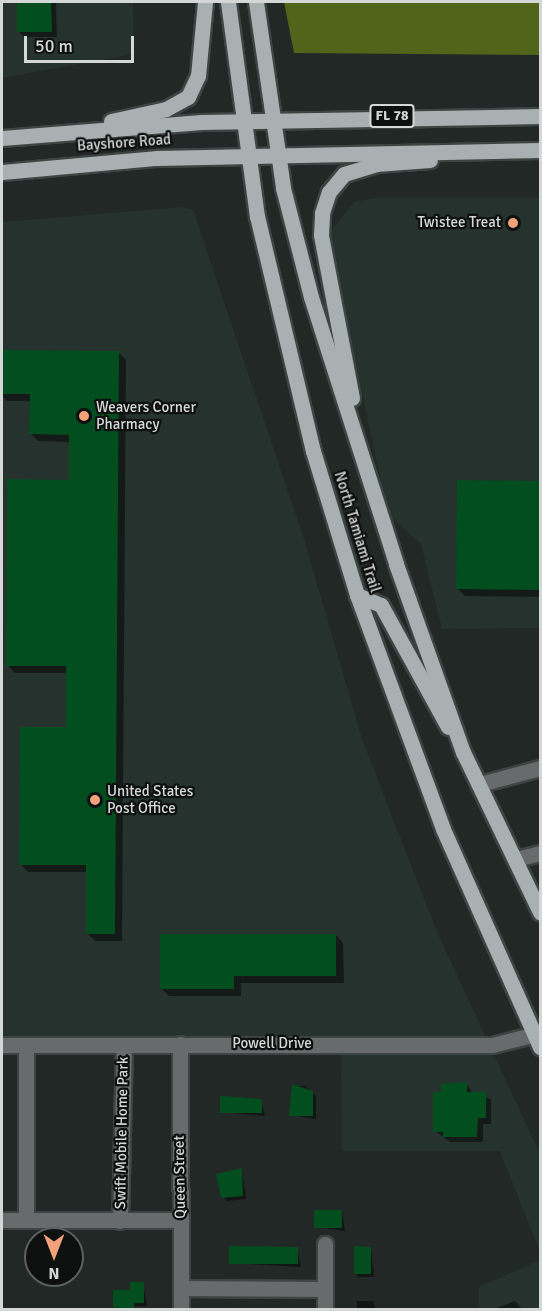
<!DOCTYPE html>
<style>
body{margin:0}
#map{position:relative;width:542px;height:1311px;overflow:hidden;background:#212826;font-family:Signika,sans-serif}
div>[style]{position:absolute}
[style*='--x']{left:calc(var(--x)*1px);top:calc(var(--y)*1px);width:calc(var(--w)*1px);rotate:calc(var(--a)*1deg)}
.built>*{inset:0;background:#25322e}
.forest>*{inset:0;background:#51651a}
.shadow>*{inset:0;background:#0007}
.building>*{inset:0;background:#034e1f}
.roads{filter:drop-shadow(2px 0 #3d4442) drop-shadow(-2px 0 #3d4442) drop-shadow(0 2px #3d4442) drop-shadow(0 -2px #3d4442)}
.minor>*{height:15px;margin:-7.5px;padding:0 7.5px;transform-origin:7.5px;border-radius:7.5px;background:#676b6c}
.major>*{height:15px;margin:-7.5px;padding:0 7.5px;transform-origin:7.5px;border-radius:7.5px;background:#a8b0b1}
.dots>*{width:16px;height:16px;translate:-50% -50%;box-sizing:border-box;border:3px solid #0d100f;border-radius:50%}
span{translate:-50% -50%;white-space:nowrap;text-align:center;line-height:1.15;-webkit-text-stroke:4.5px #0d100f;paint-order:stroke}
.shield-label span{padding:2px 4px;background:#0d100f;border:2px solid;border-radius:4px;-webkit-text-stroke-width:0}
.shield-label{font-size:14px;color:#d3d8d6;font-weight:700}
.street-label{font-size:15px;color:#d3d8d6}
.poi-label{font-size:15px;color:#d3d8d6}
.right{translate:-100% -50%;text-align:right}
.left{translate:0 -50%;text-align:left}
.frame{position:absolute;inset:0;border:3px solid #d3d8d6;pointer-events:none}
.north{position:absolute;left:24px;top:1227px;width:60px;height:60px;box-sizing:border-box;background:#0d100f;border:2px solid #5c605f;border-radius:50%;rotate:180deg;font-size:16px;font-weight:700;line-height:24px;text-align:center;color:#d3d8d6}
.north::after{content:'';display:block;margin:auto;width:21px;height:27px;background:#f1a27b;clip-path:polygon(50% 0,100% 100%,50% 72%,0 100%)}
.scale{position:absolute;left:24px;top:36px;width:110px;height:27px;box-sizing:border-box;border:3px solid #d3d8d6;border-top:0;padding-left:8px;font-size:18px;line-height:21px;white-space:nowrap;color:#d3d8d6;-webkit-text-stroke:4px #0d100f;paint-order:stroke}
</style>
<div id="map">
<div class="built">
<div style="clip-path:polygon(2px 2px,133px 2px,134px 54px,2px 78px)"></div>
<div style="clip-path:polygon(374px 198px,540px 198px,540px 628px,442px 629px,421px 544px,388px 514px,328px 235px,354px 202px)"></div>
<div style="clip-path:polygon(183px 207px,193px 210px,304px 539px,362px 739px,437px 932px,540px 1154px,540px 1252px,500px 1151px,342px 1151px,341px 1047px,187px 1046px,180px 1037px,2px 1036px,2px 222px)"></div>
<div style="clip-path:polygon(540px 1260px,540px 1309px,479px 1309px,479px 1287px)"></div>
</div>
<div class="forest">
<div style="clip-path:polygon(284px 2px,540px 2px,540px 55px,294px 53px)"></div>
</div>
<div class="shadow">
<div style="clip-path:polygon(18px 2px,56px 2px,57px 37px,24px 37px,18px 31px)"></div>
<div style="clip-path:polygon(2px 351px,118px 352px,126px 360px,122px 941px,95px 941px,87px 933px,88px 872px,28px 872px,20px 864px,67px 729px,68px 673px,15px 673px,7px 665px,70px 481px,71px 442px,38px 441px,31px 434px,31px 401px,7px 401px,2px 396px)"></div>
<div style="clip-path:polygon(458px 482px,540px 483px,540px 597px,465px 596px,457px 588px)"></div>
<div style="clip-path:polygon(336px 935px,343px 943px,344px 983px,241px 983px,241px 996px,169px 996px,161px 988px)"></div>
<div style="clip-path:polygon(466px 1083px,472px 1093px,491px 1099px,491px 1124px,483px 1124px,483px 1142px,450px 1142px,435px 1131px,443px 1093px)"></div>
<div style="clip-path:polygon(293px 1086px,305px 1086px,316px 1096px,316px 1119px,291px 1115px)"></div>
<div style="clip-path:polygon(261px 1101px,265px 1116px,221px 1112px)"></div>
<div style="clip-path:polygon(242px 1170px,246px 1199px,227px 1201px,223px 1197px)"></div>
<div style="clip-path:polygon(342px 1212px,345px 1231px,315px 1227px)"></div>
<div style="clip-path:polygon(297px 1248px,301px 1267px,231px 1263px)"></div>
<div style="clip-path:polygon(371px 1248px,374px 1277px,359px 1277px,355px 1273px)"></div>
<div style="clip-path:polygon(143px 1283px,147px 1306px,115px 1306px,132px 1291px)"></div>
<div style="clip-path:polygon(357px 1301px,373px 1301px,376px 1310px,357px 1310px)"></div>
<div style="clip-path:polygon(515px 1301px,523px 1310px,492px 1310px)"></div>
</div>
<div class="building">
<div style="clip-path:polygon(17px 2px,51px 2px,52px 32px,17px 32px)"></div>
<div style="clip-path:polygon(2px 350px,119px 351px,115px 934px,86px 934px,86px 865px,19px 865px,20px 727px,66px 727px,66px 666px,6px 666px,7px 479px,69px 480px,69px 435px,29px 434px,30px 394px,2px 394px)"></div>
<div style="clip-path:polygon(457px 480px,540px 481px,540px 590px,456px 589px)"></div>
<div style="clip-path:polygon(160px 934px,336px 934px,336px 976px,234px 976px,234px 989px,160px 989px)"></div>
<div style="clip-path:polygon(467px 1082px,467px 1092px,486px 1092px,486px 1118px,478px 1118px,477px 1137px,443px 1137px,443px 1132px,433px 1132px,433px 1092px,441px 1092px,441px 1084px)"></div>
<div style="clip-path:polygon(292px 1084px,313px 1091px,313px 1116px,289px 1116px)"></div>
<div style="clip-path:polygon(220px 1096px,262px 1099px,262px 1113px,220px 1113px)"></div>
<div style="clip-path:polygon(242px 1168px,243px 1196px,221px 1198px,216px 1174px)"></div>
<div style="clip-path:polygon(314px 1210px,342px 1210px,342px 1228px,314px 1228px)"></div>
<div style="clip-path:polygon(229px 1246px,298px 1247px,298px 1264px,229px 1264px)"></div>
<div style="clip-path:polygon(354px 1246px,371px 1247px,371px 1274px,354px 1274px)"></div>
<div style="clip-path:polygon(130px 1282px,144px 1282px,144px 1303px,134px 1303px,134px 1310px,113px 1307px,113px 1290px,130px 1290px)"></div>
</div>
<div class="roads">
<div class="minor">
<div style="--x:480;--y:784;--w:62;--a:-14.9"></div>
<div style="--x:516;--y:859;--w:25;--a:-14"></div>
<div style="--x:180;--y:1044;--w:266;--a:89.8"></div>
<div style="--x:2;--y:1045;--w:490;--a:0"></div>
<div style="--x:492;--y:1045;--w:49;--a:-14"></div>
<div style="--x:26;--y:1045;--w:175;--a:90"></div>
<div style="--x:2;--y:1220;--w:178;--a:0"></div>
<div style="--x:120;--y:1221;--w:176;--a:-88.7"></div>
<div style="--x:181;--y:1288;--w:144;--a:0.4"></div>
<div style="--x:325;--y:1310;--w:66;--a:-90"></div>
</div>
<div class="major">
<div style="--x:228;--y:2;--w:216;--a:82.3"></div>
<div style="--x:257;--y:216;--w:242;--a:76.6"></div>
<div style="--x:313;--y:451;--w:151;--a:73"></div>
<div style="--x:357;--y:595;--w:249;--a:69.8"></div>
<div style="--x:443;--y:829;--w:239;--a:66"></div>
<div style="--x:256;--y:2;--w:188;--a:81.7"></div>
<div style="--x:283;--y:188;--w:113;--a:75.6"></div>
<div style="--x:311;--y:297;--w:280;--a:72.3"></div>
<div style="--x:396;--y:564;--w:200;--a:70.4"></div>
<div style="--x:463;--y:752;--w:178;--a:64.3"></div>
<div style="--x:111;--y:121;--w:56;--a:-12.3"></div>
<div style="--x:166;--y:109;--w:25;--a:-29"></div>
<div style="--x:188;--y:97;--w:23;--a:-65"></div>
<div style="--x:198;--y:76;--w:74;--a:-84.6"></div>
<div style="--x:2;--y:138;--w:200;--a:-4.6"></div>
<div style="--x:201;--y:122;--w:339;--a:-1"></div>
<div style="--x:2;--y:172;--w:156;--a:-5.2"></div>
<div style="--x:157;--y:158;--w:383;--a:-1.2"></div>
<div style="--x:352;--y:398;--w:166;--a:-100.8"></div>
<div style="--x:321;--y:235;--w:22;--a:-87"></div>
<div style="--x:322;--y:213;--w:22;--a:-72"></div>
<div style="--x:329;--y:192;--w:23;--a:-50"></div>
<div style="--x:344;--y:174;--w:34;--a:-17"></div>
<div style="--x:376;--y:164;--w:54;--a:-4.2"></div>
<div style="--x:357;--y:595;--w:26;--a:23"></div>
<div style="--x:381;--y:605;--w:139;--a:61.2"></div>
</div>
</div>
<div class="dots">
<div style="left:513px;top:223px;background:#f1a27b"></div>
<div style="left:84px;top:416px;background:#f1a27b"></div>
<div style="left:95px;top:800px;background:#f1a27b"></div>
</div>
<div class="shield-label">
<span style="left:392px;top:116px">FL 78</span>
</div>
<div class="street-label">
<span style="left:124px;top:143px;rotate:-4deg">Bayshore Road</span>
<span style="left:357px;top:532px;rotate:73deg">North Tamiami Trail</span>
<span style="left:272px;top:1044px">Powell Drive</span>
<span style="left:122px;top:1133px;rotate:-89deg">Swift Mobile Home Park</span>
<span style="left:180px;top:1177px;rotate:-91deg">Queen Street</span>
</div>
<div class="poi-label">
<span class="right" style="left:501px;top:223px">Twistee Treat</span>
<span class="left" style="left:96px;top:416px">Weavers Corner<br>Pharmacy</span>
<span class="left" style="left:107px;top:800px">United States<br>Post Office</span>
</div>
<div class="frame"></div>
<div class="north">N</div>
<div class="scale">50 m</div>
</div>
